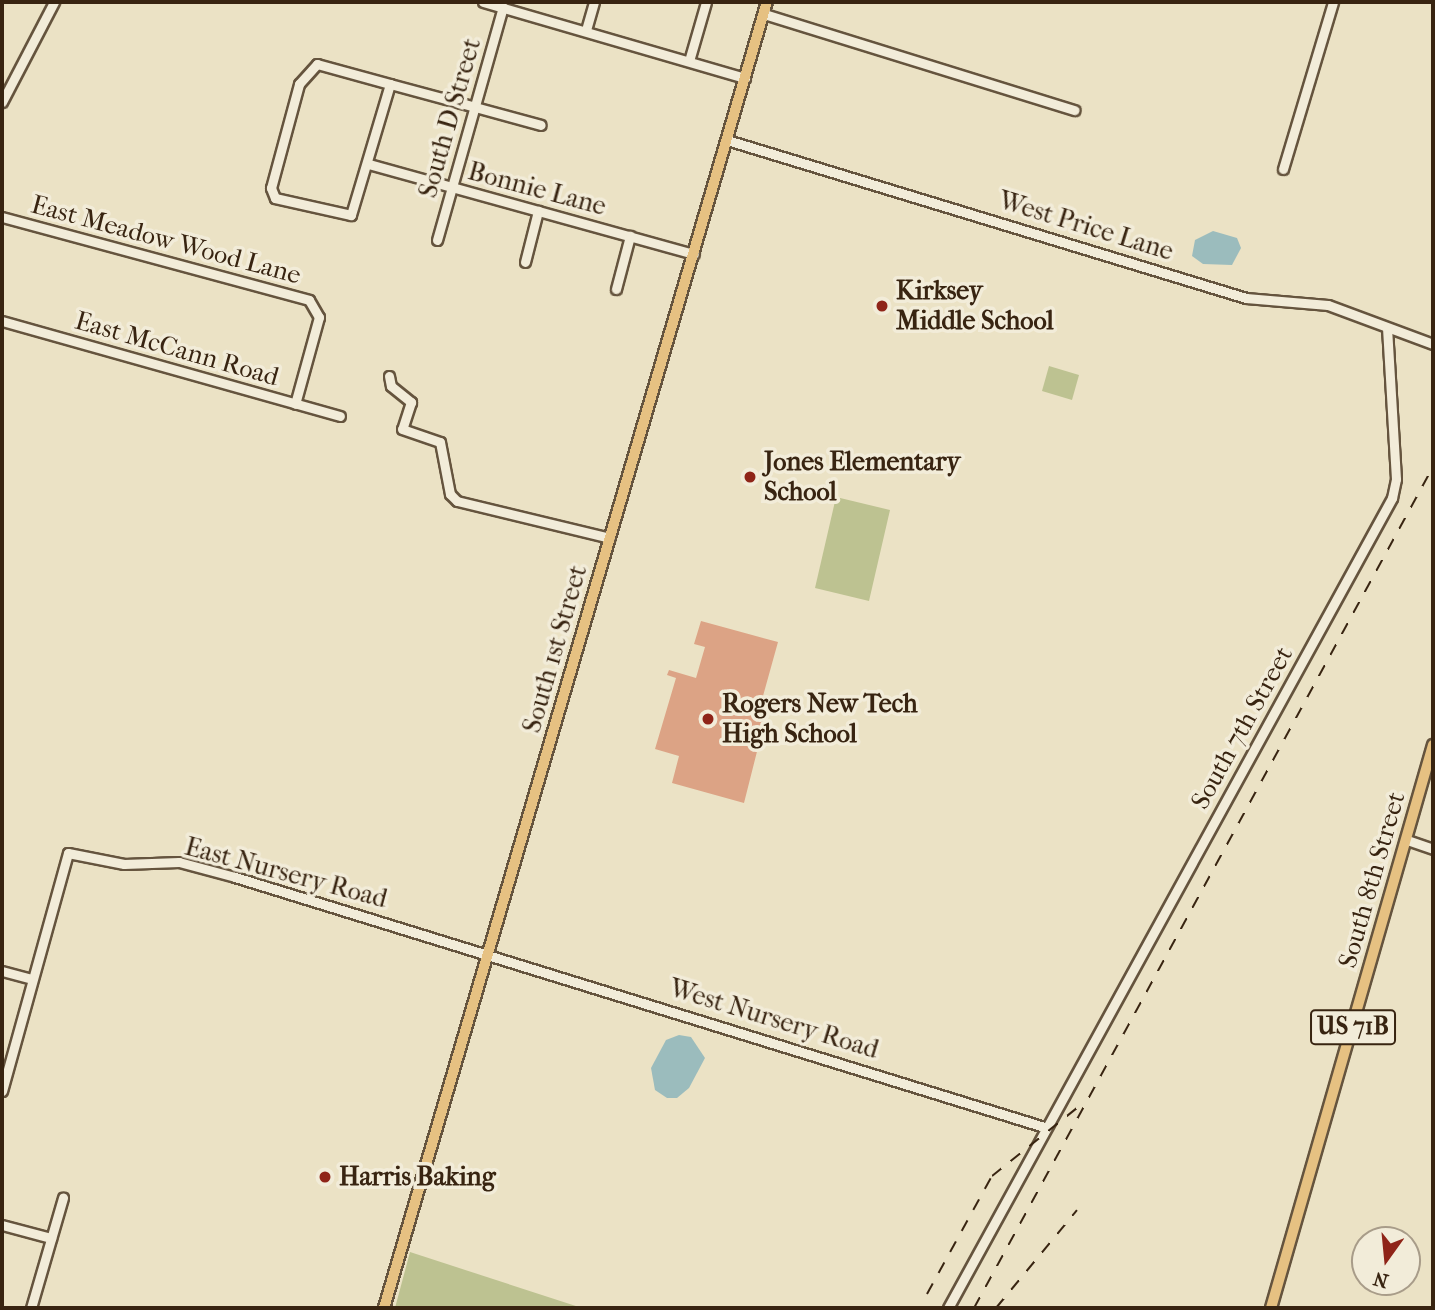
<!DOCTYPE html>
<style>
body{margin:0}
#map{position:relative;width:1435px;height:1310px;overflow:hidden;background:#ebe2c5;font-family:"IM FELL French Canon",serif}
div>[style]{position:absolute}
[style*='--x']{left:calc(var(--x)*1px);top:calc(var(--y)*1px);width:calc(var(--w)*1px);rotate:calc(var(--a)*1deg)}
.green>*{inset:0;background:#bdc291}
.water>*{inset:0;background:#9bbcbd}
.building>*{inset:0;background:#dca385}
.roads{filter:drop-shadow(2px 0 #65543e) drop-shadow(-2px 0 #65543e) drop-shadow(0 2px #65543e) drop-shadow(0 -2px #65543e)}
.minor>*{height:9px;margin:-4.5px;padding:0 4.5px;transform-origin:4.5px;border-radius:4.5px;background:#f2ecd9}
.major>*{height:10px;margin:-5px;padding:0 5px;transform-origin:5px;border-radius:5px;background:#e6c182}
.rail>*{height:2px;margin-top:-1px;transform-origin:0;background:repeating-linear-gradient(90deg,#382411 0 12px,transparent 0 24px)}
.dots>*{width:19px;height:19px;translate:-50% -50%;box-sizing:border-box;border:4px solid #f2ecd9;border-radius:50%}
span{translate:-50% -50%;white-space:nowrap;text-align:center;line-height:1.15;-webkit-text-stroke:7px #f2ecd9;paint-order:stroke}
.shield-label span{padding:2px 5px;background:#f2ecd9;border:2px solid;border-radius:5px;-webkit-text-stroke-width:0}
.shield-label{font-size:24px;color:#382411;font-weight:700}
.street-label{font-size:26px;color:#382411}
.poi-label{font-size:26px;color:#382411;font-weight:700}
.left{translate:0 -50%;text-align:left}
.frame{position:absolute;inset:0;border:4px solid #382411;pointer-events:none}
.north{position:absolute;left:1351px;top:1226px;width:70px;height:70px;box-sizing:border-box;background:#f2ecd9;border:2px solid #a89c89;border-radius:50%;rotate:195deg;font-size:19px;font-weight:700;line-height:28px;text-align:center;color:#382411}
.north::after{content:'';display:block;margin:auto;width:24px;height:32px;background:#8f2418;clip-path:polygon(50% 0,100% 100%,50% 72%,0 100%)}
</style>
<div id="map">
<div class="green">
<div style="clip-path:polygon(1049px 366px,1079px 375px,1072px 400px,1042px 391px)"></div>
<div style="clip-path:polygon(836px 497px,890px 510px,869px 601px,815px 588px)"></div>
<div style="clip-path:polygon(410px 1252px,582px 1308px,395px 1308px)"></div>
</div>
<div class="water">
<div style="clip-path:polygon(1213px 231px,1237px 238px,1241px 248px,1232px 265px,1203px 264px,1192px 256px,1195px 240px)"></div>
<div style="clip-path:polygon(679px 1035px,691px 1037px,705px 1058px,689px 1088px,677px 1098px,667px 1098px,655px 1090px,651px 1068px,666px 1040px)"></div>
</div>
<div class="building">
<div style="clip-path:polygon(701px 621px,778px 642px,763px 696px,777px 701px,776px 706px,769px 704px,744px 803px,672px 783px,679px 756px,655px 749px,676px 678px,667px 675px,669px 670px,696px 678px,705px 647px,694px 644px)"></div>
</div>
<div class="roads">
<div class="minor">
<div style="--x:483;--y:2;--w:273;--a:16.2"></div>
<div style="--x:764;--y:14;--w:325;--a:17.2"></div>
<div style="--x:586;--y:30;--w:29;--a:-74"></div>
<div style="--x:689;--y:61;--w:61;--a:-73.9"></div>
<div style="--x:390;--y:84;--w:137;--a:106.6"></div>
<div style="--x:351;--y:215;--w:78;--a:-167.4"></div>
<div style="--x:275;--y:198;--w:11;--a:-112"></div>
<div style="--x:271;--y:188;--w:108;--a:-74.9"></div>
<div style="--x:299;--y:84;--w:27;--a:-48"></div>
<div style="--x:317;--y:64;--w:76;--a:15.3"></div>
<div style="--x:390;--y:84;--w:88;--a:15.1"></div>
<div style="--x:475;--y:107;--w:68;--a:15.3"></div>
<div style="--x:2;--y:102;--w:113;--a:-62.5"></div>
<div style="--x:727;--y:140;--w:543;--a:16.93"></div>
<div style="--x:1246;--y:298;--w:82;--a:4.9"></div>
<div style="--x:1328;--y:305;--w:112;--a:20.4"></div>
<div style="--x:369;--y:164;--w:337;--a:15.5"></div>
<div style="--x:1283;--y:169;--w:174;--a:-73.3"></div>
<div style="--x:2;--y:217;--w:318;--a:15.1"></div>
<div style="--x:309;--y:300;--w:20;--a:60"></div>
<div style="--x:319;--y:317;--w:90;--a:105.4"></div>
<div style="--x:437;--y:240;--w:242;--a:-74.2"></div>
<div style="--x:525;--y:262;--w:53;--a:-75.7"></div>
<div style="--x:616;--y:289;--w:55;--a:-75.2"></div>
<div style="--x:2;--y:321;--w:351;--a:15.7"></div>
<div style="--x:389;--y:376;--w:10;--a:79"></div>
<div style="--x:391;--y:386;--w:26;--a:39"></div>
<div style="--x:411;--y:402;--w:28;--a:108"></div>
<div style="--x:402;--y:429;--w:40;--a:18.9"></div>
<div style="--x:440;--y:442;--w:53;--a:79.1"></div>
<div style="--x:450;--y:494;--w:10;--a:45"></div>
<div style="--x:457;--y:501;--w:157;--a:13.6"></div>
<div style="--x:1407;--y:840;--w:28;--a:19"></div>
<div style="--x:2;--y:971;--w:31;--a:15"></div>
<div style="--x:2;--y:1091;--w:247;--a:-74.5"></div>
<div style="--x:68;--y:853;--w:57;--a:11.1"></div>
<div style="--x:124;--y:864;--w:55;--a:-2.1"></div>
<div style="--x:179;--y:862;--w:58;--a:15"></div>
<div style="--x:235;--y:877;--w:847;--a:17.17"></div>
<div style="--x:2;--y:1225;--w:51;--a:14.9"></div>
<div style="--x:31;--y:1308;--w:115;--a:-73.8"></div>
<div style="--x:948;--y:1308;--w:924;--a:-61.27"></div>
<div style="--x:1392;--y:498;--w:19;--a:-78"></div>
<div style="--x:1396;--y:479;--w:151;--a:-93.4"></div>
</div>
<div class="major">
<div style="--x:384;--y:1308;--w:1361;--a:-73.66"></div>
<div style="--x:1271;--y:1308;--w:586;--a:-73.95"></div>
</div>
</div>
<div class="rail">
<div style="--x:927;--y:1294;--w:135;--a:-61.2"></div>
<div style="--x:992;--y:1176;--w:109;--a:-38.7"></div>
<div style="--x:974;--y:1308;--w:958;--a:-61.38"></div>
<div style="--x:996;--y:1308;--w:127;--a:-50.4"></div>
</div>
<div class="dots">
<div style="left:882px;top:306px;background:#8f2418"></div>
<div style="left:750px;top:477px;background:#8f2418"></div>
<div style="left:708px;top:719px;background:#8f2418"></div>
<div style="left:325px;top:1177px;background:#8f2418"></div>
</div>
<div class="shield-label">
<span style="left:1353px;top:1027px">US 71B</span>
</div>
<div class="street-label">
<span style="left:450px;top:118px;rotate:-74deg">South D Street</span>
<span style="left:537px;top:189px;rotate:15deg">Bonnie Lane</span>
<span style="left:1086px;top:226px;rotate:17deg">West Price Lane</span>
<span style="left:166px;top:240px;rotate:15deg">East Meadow Wood Lane</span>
<span style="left:177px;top:349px;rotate:16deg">East McCann Road</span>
<span style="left:555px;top:649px;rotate:-74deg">South 1st Street</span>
<span style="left:1242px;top:728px;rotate:-61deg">South 7th Street</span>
<span style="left:286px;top:873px;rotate:15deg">East Nursery Road</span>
<span style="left:1372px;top:880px;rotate:-74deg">South 8th Street</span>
<span style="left:774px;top:1019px;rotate:17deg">West Nursery Road</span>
</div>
<div class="poi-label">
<span class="left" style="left:896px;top:306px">Kirksey<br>Middle School</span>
<span class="left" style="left:764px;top:477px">Jones Elementary<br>School</span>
<span class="left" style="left:722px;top:719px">Rogers New Tech<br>High School</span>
<span class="left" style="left:339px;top:1177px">Harris Baking</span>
</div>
<div class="frame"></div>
<div class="north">N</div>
</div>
